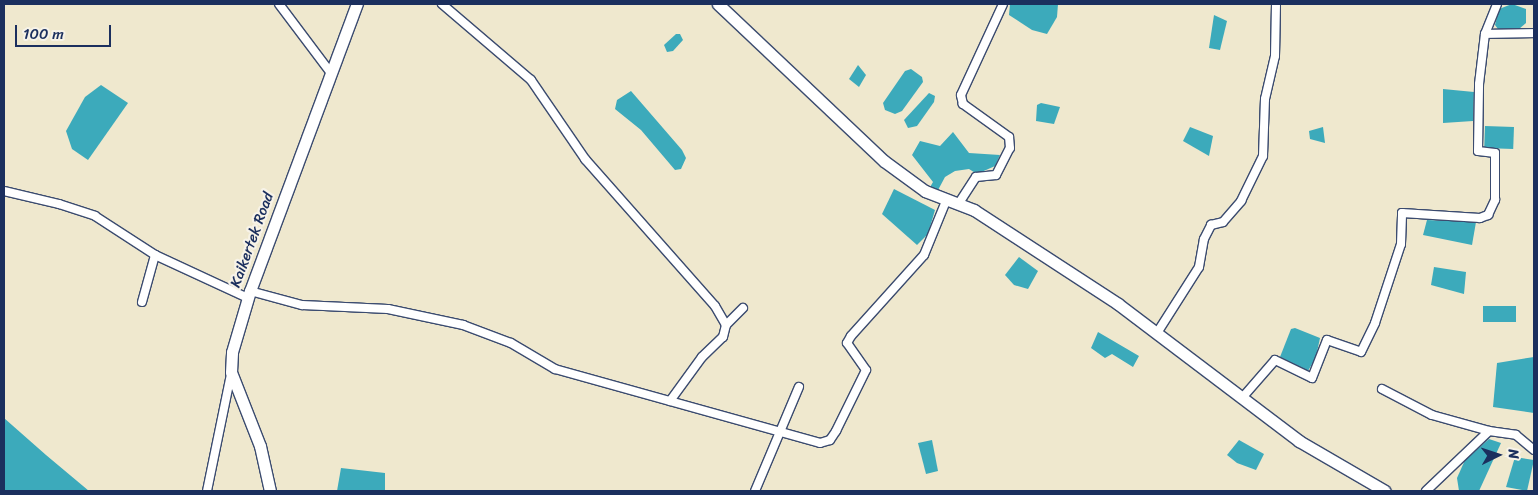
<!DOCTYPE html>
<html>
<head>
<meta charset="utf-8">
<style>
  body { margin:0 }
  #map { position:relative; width:1538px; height:495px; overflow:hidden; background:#efe8ce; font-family:Sriracha,sans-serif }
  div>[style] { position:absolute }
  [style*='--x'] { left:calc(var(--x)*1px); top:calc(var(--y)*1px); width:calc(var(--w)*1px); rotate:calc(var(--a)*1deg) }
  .water>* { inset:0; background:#3caabb; transform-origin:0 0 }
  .roads { filter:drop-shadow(1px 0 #3b4b6f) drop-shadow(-1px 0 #3b4b6f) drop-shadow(0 1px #3b4b6f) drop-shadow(0 -1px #3b4b6f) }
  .street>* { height:8px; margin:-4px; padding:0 4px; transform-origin:4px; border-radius:4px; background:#fff }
  .secondary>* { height:11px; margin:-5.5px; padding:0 5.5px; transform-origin:5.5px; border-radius:5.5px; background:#fff }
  span { translate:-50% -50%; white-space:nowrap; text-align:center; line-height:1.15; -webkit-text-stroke:4.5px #f7f3e8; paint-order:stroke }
  .street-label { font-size:15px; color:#1b2f5e }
  .frame { position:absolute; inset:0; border:5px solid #1b2f5e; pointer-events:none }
  .north { position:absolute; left:1473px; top:430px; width:50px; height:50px; -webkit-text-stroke:4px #f7f3e8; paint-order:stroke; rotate:86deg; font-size:14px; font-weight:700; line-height:20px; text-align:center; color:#1b2f5e }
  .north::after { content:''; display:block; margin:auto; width:18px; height:22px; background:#1b2f5e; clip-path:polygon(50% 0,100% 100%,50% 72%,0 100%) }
  .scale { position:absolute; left:15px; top:25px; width:96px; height:22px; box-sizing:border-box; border:2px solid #1b2f5e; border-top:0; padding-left:6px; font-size:15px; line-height:18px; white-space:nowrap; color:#1b2f5e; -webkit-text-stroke:4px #f7f3e8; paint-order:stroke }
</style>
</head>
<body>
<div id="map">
  <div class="water">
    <div style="clip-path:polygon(1010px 4px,1058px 4px,1057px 17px,1047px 34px,1032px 30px,1009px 15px)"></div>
    <div style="clip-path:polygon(1512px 4px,1526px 9px,1526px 23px,1519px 29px,1498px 29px,1495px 25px,1499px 9px)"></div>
    <div style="clip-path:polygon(1214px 15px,1227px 21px,1220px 50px,1209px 48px)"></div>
    <div style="clip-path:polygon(676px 34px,680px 34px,683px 40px,673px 51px,667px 52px,664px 45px)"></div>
    <div style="clip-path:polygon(858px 65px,866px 75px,859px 87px,849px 79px)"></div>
    <div style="clip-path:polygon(911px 69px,922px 77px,923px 82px,902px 111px,895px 114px,885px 110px,883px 103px,905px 71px)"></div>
    <div style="clip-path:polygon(101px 85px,128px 103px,88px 160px,72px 149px,66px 131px,85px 97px)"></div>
    <div style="clip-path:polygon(1443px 89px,1474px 92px,1473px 121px,1443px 123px)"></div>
    <div style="clip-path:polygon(631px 91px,682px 150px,686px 158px,681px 169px,675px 170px,641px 130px,615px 109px,617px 100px)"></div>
    <div style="clip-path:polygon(929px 93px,935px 96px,934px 102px,917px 126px,908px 128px,904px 120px)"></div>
    <div style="clip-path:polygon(1041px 103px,1060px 107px,1054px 124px,1036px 121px,1037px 105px)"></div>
    <div style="left:1485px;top:126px;width:29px;height:22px;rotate:2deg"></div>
    <div style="clip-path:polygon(1190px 127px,1213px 136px,1209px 156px,1183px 141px)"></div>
    <div style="clip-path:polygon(1323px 127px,1325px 143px,1310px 139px,1309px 131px)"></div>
    <div style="clip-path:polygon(953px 132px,969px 153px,1000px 155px,995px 166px,977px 174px,969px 169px,955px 171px,945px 177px,937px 192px,929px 189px,933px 182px,912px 155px,920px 141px,940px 146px)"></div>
    <div style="clip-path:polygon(894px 189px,935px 210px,928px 234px,917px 245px,882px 214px)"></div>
    <div style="clip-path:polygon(1427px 220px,1476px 222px,1472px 245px,1423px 235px)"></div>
    <div style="clip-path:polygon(1019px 257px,1038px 271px,1028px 289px,1014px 285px,1005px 275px)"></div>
    <div style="clip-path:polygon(1434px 267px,1466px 272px,1464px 294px,1431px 285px)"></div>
    <div style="left:1483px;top:306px;width:33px;height:16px"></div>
    <div style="clip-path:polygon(1295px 328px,1320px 338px,1316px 357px,1308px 371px,1280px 357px,1291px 329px)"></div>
    <div style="clip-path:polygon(1098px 332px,1139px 356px,1133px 367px,1112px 354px,1105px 358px,1091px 348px)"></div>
    <div style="clip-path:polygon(1534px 357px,1534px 413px,1493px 407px,1497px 363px)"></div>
    <div style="clip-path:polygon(4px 418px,46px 455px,89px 491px,4px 491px)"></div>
    <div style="clip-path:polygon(1489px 439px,1501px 443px,1479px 491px,1459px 491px,1457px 478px,1465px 460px)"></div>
    <div style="clip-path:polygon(932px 440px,938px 471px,926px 474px,918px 443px)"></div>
    <div style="clip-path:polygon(1239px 440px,1264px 454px,1256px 470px,1237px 463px,1227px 455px)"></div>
    <div style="clip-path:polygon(1515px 457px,1534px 460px,1527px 491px,1506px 487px)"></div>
    <div style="clip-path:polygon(341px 468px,385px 473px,385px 491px,337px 491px)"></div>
  </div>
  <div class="roads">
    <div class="street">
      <div style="--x:279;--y:4;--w:85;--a:53.1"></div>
      <div style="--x:442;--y:4;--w:117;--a:40.5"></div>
      <div style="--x:531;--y:80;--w:96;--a:55.6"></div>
      <div style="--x:585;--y:159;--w:196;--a:48.5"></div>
      <div style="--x:715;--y:306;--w:22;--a:60"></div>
      <div style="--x:726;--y:325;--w:24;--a:-45"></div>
      <div style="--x:1485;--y:34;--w:49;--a:-1.2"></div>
      <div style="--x:4;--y:191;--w:57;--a:13.3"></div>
      <div style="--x:59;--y:204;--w:38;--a:18"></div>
      <div style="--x:95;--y:216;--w:72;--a:33"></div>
      <div style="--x:155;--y:255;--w:102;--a:24.8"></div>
      <div style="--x:959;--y:203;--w:31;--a:-57"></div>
      <div style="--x:976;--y:177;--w:20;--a:-6"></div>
      <div style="--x:996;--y:175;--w:30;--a:-63"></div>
      <div style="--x:1010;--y:148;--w:11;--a:-95"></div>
      <div style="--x:1009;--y:137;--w:57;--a:-144.3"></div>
      <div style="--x:963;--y:104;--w:9;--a:-103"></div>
      <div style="--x:961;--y:95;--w:100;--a:-65.2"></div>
      <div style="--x:250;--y:291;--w:54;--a:15.1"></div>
      <div style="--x:302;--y:305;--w:86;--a:2.7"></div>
      <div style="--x:388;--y:309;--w:77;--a:12"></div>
      <div style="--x:463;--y:325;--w:51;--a:20.6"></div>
      <div style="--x:511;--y:343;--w:51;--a:30.6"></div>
      <div style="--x:555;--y:369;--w:275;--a:15.6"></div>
      <div style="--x:820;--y:443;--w:10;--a:-17"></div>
      <div style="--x:830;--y:440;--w:11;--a:-56"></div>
      <div style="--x:836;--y:431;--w:68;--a:-63.8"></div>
      <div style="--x:866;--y:370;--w:33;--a:-125"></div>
      <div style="--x:847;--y:343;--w:8;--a:-60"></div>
      <div style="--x:851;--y:336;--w:109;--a:-48"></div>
      <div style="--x:924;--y:255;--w:58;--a:-67.8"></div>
      <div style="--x:142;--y:302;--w:49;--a:-74.5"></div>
      <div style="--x:1157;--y:333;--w:78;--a:-57.5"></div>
      <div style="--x:1199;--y:267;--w:28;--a:-80"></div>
      <div style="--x:1204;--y:239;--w:16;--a:-63"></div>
      <div style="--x:1211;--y:225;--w:12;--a:-14"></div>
      <div style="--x:1223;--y:222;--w:28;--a:-49"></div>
      <div style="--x:1241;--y:201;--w:50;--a:-63.9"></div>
      <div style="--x:1263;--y:156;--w:57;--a:-88"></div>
      <div style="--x:1265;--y:99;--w:44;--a:-76.9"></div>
      <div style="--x:1275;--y:56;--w:52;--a:-88.9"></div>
      <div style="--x:1382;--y:389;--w:56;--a:27.5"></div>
      <div style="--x:1432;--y:415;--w:59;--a:15.7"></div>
      <div style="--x:1242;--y:398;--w:50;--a:-49"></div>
      <div style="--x:1275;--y:360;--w:41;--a:25.9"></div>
      <div style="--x:1312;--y:378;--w:41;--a:-68.5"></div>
      <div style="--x:1327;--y:340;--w:36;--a:19"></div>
      <div style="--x:1361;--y:352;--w:32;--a:-64"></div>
      <div style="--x:1375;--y:323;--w:83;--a:-71.8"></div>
      <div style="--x:1401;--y:244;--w:31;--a:-88"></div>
      <div style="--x:1402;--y:213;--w:78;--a:3.7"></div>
      <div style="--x:1480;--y:218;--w:9;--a:-21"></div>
      <div style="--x:1488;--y:215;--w:17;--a:-65"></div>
      <div style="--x:1495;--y:200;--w:47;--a:-90"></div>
      <div style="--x:1495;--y:153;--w:17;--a:-173"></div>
      <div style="--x:1478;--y:151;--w:67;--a:-89.1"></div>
      <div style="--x:1479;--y:84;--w:50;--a:-83.2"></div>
      <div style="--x:1485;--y:34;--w:32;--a:-68"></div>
      <div style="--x:670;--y:401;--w:54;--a:-54"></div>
      <div style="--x:702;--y:357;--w:29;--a:-44"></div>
      <div style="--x:723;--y:337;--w:12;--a:-76"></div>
      <div style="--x:207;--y:491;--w:119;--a:-78.4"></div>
      <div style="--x:755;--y:491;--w:113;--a:-67.1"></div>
      <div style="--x:1426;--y:491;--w:87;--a:-43.6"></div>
      <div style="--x:1489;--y:431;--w:27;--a:8"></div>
      <div style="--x:1516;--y:435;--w:23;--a:40"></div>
    </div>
    <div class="secondary">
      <div style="--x:718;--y:4;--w:228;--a:43.4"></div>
      <div style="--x:884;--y:161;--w:51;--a:36.2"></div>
      <div style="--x:925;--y:191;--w:53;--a:21.2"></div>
      <div style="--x:974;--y:210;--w:172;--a:33.1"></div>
      <div style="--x:1118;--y:304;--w:227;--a:37.1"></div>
      <div style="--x:1299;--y:441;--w:99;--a:30.2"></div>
      <div style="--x:270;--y:491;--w:46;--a:-102.5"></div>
      <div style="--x:260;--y:446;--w:79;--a:-111.4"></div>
      <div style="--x:231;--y:372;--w:20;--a:-87"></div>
      <div style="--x:232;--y:352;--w:64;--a:-73.6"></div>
      <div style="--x:250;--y:291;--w:306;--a:-69.6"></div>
    </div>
  </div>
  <div class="street-label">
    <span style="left:252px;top:240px;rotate:-70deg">Kaikertek Road</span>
  </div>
  <div class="frame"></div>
  <div class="north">N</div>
  <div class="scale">100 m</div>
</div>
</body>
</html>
